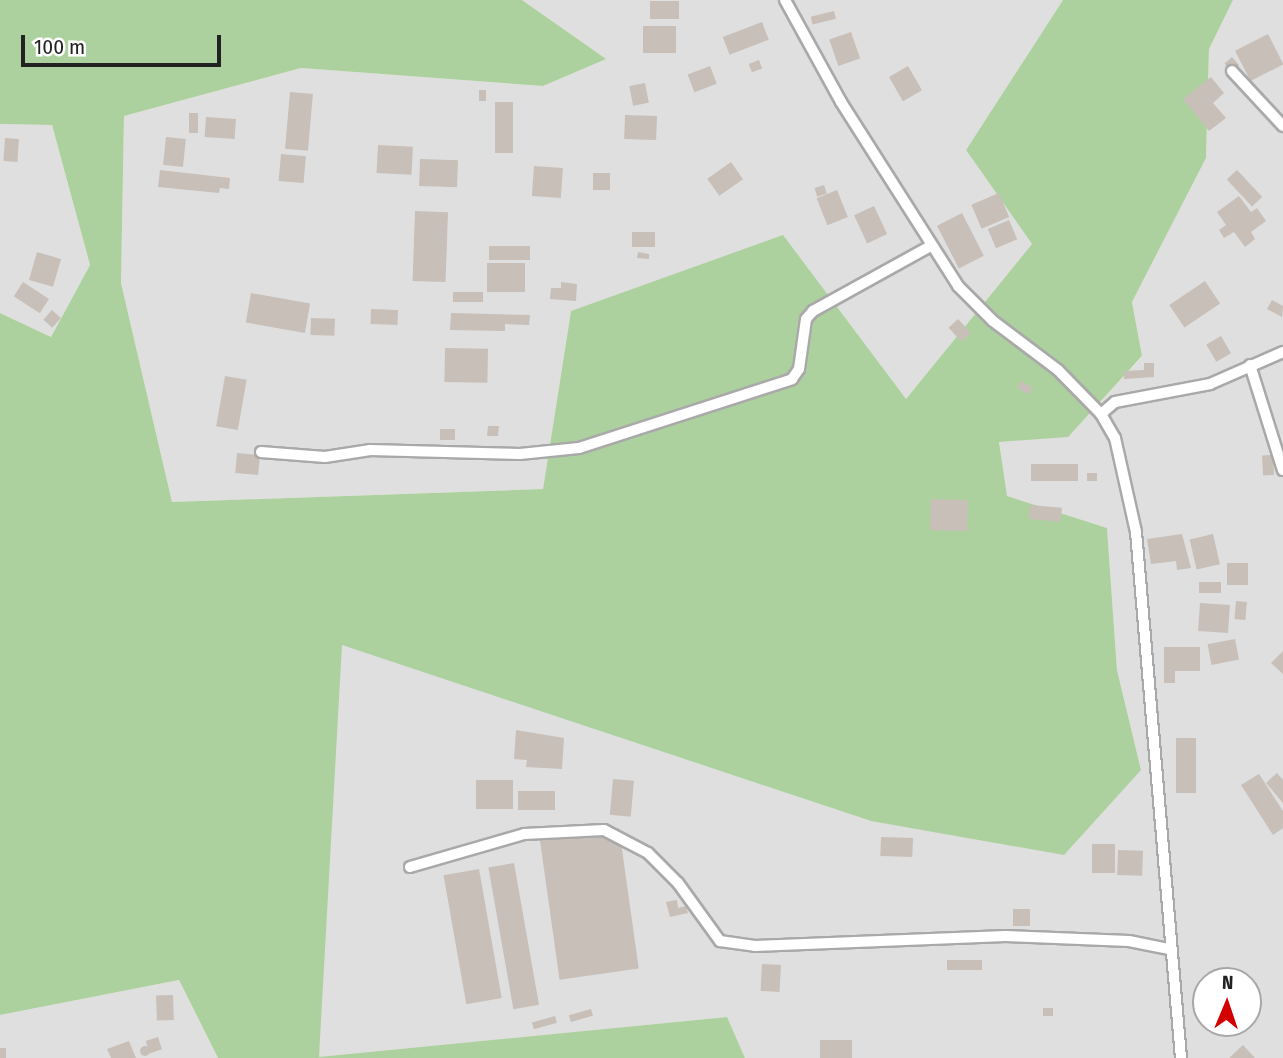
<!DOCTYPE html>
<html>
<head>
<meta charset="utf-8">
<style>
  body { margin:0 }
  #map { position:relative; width:1283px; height:1058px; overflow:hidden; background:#f2efe9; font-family:"Fira Sans Condensed",sans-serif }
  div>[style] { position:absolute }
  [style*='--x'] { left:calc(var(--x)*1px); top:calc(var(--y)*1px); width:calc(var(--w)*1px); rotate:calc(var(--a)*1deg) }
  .residential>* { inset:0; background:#e0dfdf }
  .forest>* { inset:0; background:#add19e }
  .building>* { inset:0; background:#c7bfb8; transform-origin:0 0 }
  .round { border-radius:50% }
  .roads { filter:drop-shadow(2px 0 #a9a9a9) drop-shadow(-2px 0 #a9a9a9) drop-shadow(0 2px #a9a9a9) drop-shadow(0 -2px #a9a9a9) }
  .street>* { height:10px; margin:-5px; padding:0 5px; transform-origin:5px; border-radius:5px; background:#fff }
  span { translate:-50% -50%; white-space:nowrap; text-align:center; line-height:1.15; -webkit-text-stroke:5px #fff; paint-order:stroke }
  .north { position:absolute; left:1192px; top:967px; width:70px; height:70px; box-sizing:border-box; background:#fff; border:2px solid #a7a7a7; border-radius:50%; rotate:2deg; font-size:19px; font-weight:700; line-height:28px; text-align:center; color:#222 }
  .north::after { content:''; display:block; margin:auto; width:24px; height:32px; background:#d40000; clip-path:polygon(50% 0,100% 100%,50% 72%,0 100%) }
  .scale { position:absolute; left:21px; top:35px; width:200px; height:32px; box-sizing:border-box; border:4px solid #222; border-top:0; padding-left:9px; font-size:21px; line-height:24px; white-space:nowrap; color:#222; -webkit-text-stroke:5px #fff; paint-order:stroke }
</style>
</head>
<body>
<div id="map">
  <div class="residential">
    <div style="clip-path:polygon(522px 0,1063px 0,966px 150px,1032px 244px,906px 399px,571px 311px,543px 489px,172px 502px,121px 283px,124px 116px,301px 68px,543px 86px,605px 59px)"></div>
    <div style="clip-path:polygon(evenodd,1233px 0,1283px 0,1283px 1058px,745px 1058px,726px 1017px,318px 1058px,341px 644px,871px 821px,1141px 770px,1117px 670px,1107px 528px,1006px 496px,999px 441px,1068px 436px,1142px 357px,1132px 302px,1206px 158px,1209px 49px,1233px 0,1206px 981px,1248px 981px,1248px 1023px,1206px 1023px,1206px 981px)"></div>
    <div style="clip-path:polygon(0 124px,52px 125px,90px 265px,51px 337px,0 313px)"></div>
    <div style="clip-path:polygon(179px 980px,218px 1058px,0 1058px,0 1015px)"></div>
  </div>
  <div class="forest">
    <div style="clip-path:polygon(0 0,522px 0,606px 59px,543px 86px,301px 68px,124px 116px,121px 283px,172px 502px,543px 489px,571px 311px,783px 235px,906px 399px,1032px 244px,966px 150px,1063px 0,1233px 0,1209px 49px,1206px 158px,1132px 302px,1142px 356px,1068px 437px,999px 442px,1007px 496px,1107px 528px,1117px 670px,1141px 770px,1064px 855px,871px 821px,342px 645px,319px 1057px,727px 1017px,745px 1058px,218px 1058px,179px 980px,0 1015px,0 313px,51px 337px,90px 265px,52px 125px,0 124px)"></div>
  </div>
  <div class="building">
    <div style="left:679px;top:1px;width:18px;height:29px;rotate:90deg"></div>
    <div style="left:834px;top:11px;width:8px;height:24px;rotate:76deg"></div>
    <div style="left:762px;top:22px;width:19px;height:42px;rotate:69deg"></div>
    <div style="left:643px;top:26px;width:33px;height:27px"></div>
    <div style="left:851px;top:32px;width:28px;height:23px;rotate:71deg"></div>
    <div style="left:1268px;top:34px;width:34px;height:37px;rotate:63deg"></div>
    <div style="left:1232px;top:57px;width:11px;height:10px;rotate:49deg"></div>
    <div style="left:759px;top:60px;width:9px;height:11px;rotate:69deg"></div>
    <div style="left:710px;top:66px;width:19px;height:24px;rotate:69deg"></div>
    <div style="left:908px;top:66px;width:28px;height:22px;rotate:60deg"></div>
    <div style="clip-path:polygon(1211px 77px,1224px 93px,1213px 103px,1226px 118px,1209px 131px,1183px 99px)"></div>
    <div style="left:645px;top:83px;width:20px;height:16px;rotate:79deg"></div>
    <div style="left:479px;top:90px;width:7px;height:11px"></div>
    <div style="left:290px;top:92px;width:23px;height:57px;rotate:5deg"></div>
    <div style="left:495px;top:102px;width:18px;height:51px"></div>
    <div style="left:189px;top:113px;width:9px;height:20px"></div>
    <div style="left:625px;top:115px;width:32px;height:24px;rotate:2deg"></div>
    <div style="left:206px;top:117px;width:30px;height:20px;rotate:4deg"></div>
    <div style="left:166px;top:137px;width:20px;height:28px;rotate:6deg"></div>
    <div style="left:5px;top:138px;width:14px;height:23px;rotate:4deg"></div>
    <div style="left:378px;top:145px;width:35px;height:28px;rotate:3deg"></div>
    <div style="left:281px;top:154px;width:25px;height:27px;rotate:5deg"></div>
    <div style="left:420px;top:159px;width:38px;height:27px;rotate:2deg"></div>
    <div style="left:731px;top:162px;width:21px;height:29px;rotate:55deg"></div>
    <div style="left:534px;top:166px;width:29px;height:30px;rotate:4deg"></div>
    <div style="clip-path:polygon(160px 170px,230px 178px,229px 189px,220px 188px,219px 193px,158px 187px)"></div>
    <div style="left:1237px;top:170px;width:37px;height:14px;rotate:47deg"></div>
    <div style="left:593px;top:173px;width:17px;height:17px"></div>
    <div style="left:824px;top:185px;width:9px;height:10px;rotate:72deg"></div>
    <div style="left:837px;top:190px;width:29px;height:22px;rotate:68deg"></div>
    <div style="left:999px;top:193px;width:26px;height:30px;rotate:67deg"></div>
    <div style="clip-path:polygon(1239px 196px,1251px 212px,1257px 208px,1266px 221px,1251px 232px,1255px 239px,1245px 247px,1234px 232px,1224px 238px,1219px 230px,1226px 225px,1217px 212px)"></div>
    <div style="left:874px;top:206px;width:31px;height:22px;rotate:65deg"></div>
    <div style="left:415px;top:211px;width:33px;height:70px;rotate:2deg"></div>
    <div style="left:962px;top:213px;width:48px;height:28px;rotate:63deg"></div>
    <div style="left:1009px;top:220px;width:21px;height:23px;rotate:67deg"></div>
    <div style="left:632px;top:232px;width:23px;height:15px"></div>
    <div style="left:489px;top:246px;width:41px;height:14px"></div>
    <div style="left:37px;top:252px;width:25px;height:29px;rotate:16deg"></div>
    <div style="clip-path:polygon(638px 252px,649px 254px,649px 259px,637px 258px)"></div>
    <div style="left:487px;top:263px;width:38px;height:29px"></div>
    <div style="left:1205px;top:281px;width:27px;height:43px;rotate:56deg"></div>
    <div style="left:23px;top:282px;width:31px;height:17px;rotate:33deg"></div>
    <div style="clip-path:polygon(561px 282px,577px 284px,576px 301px,550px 299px,551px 288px,561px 288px)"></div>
    <div style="left:453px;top:292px;width:30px;height:10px"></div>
    <div style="left:251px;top:293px;width:60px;height:30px;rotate:10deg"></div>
    <div style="clip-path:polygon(1272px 300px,1283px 306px,1282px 317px,1267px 309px)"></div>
    <div style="left:371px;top:309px;width:27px;height:15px;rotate:2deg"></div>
    <div style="left:52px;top:310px;width:12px;height:13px;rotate:42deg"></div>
    <div style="clip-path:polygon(451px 313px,530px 315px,529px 325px,505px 324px,505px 331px,450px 330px)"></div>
    <div style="left:311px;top:318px;width:24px;height:17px;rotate:2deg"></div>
    <div style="left:958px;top:319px;width:19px;height:13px;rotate:47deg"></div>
    <div style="left:1221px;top:336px;width:20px;height:17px;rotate:60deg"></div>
    <div style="left:445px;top:348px;width:43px;height:34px;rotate:1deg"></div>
    <div style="clip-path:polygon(1144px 363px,1154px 363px,1154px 377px,1124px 379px,1123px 371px,1144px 370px)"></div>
    <div style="left:225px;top:376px;width:22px;height:51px;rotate:10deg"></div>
    <div style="left:1021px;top:381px;width:13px;height:8px;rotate:29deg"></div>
    <div style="clip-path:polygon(488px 426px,499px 426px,498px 436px,487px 436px)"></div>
    <div style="left:440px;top:429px;width:15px;height:11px"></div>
    <div style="left:237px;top:453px;width:23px;height:20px;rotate:5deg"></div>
    <div style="left:1273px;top:455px;width:20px;height:11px;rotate:87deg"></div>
    <div style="left:1078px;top:464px;width:17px;height:47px;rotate:90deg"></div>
    <div style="left:1087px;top:473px;width:10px;height:8px"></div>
    <div style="left:931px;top:499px;width:37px;height:31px;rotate:2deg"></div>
    <div style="left:1030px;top:505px;width:32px;height:14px;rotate:5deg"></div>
    <div style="clip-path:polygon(1182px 534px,1191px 568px,1177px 570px,1176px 561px,1151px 564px,1147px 539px)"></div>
    <div style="left:1213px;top:534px;width:31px;height:24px;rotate:77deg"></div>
    <div style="left:1248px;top:563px;width:22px;height:21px;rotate:90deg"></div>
    <div style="left:1199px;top:582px;width:22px;height:11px"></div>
    <div style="left:1236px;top:601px;width:11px;height:18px;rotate:5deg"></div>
    <div style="left:1200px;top:603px;width:30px;height:28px;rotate:4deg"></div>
    <div style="left:1235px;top:639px;width:21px;height:28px;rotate:79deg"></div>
    <div style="clip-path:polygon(1164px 647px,1200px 647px,1200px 671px,1175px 671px,1175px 683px,1164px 683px)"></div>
    <div style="clip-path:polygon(1283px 651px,1283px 674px,1271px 663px)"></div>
    <div style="clip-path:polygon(516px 730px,564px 738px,562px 769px,526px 767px,527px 760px,514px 759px)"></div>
    <div style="left:1176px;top:738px;width:20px;height:55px"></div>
    <div style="clip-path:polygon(1277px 773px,1283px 780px,1283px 803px,1266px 783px)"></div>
    <div style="clip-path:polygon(1259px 774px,1283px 811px,1283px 828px,1273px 835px,1241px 785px)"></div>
    <div style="left:613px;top:779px;width:21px;height:36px;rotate:5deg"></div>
    <div style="left:476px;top:780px;width:37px;height:29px"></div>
    <div style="left:518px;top:791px;width:37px;height:19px"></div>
    <div style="left:619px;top:828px;width:142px;height:80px;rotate:82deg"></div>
    <div style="left:881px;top:837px;width:32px;height:19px;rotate:2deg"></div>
    <div style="left:1092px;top:844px;width:23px;height:29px"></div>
    <div style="left:1118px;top:850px;width:25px;height:25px;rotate:2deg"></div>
    <div style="left:514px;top:863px;width:144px;height:26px;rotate:80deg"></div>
    <div style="left:479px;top:869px;width:131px;height:36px;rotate:80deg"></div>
    <div style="clip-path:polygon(677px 900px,678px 908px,686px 906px,688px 913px,670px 917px,666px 902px)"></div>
    <div style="left:1013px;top:909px;width:17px;height:17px"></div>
    <div style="left:947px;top:960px;width:35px;height:10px"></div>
    <div style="left:762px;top:964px;width:19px;height:27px;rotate:3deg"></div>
    <div style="left:173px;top:995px;width:25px;height:17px;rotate:88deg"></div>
    <div style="left:1043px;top:1008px;width:10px;height:8px"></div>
    <div style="left:591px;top:1009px;width:7px;height:23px;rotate:74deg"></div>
    <div style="left:555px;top:1016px;width:7px;height:24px;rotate:74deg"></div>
    <div style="left:158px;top:1037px;width:13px;height:13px;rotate:72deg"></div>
    <div style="left:820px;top:1040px;width:32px;height:18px"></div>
    <div style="clip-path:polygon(129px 1041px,136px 1058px,111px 1058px,107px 1049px)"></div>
    <div style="clip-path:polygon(1243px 1045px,1255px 1058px,1229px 1058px)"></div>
    <div class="round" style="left:140px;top:1046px;width:10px;height:10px"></div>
    <div style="left:0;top:1048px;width:6px;height:10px"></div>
  </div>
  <div class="roads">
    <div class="street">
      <div style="--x:785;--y:0;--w:116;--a:61.2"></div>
      <div style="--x:841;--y:102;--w:218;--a:57.5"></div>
      <div style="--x:958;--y:286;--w:49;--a:45"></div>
      <div style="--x:993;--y:321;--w:81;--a:37"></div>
      <div style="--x:1058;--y:370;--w:62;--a:45.7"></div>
      <div style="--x:1101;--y:414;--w:28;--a:60"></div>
      <div style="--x:1115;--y:438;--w:96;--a:77.4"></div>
      <div style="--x:1136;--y:532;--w:528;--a:85.11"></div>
      <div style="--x:1232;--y:71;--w:75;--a:47.2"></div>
      <div style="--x:1250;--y:365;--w:110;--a:72.6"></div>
      <div style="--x:1101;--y:414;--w:18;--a:-41"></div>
      <div style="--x:1115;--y:402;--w:97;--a:-10.7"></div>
      <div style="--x:1210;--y:384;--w:80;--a:-23.7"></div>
      <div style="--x:261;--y:452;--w:64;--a:4.5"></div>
      <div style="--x:325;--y:457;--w:46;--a:-8.8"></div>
      <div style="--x:370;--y:450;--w:150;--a:1.5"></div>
      <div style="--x:520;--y:454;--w:59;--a:-5.8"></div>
      <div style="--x:579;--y:448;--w:224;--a:-17.9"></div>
      <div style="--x:792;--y:379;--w:12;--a:-55"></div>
      <div style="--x:799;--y:369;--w:50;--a:-82"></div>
      <div style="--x:806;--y:319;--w:11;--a:-49"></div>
      <div style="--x:813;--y:311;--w:132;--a:-28.9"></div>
      <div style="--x:410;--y:867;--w:119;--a:-16.1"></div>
      <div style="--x:524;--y:834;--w:80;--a:-2.9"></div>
      <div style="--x:604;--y:830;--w:50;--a:27.6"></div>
      <div style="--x:648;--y:853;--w:42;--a:45"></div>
      <div style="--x:678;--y:883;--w:72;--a:54.1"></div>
      <div style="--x:720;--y:941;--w:35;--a:8"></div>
      <div style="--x:755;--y:946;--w:251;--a:-2.3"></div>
      <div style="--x:1006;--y:936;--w:123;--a:2.3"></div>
      <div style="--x:1129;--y:941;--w:41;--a:11.3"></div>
    </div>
  </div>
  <div class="north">N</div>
  <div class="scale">100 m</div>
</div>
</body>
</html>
